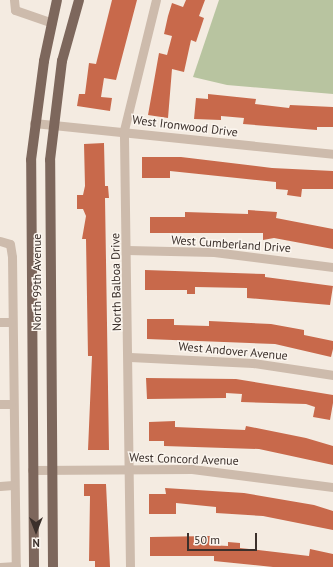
<!DOCTYPE html>
<html>
<head>
<meta charset="utf-8">
<style>
  body { margin:0 }
  #map { position:relative; width:333px; height:567px; overflow:hidden; background:#f4ebe1; font-family:"PT Sans",sans-serif }
  div>[style] { position:absolute }
  [style*='--x'] { left:calc(var(--x)*1px); top:calc(var(--y)*1px); width:calc(var(--w)*1px); rotate:calc(var(--a)*1deg) }
  .green>* { inset:0; background:#b8c4a0 }
  .building>* { inset:0; background:#c8694b }
  .minor>* { height:9px; margin:-4.5px; padding:0 4.5px; transform-origin:4.5px; border-radius:4.5px; background:#cdbbac }
  .major>* { height:10px; margin:-5px; padding:0 5px; transform-origin:5px; border-radius:5px; background:#7d675c }
  span { translate:-50% -50%; white-space:nowrap; text-align:center; line-height:1.15; -webkit-text-stroke:3px #fbf5ee; paint-order:stroke }
  .street-label { font-size:12px; color:#3b302b }
  .north { position:absolute; left:16px; top:511px; width:40px; height:40px; -webkit-text-stroke:3px #fbf5ee; paint-order:stroke; rotate:180deg; font-size:11px; font-weight:700; line-height:16px; text-align:center; color:#3b302b }
  .north::after { content:''; display:block; margin:auto; width:14px; height:18px; background:#3b302b; clip-path:polygon(50% 0,100% 100%,50% 72%,0 100%) }
  .scale { position:absolute; left:187px; top:533px; width:70px; height:18px; box-sizing:border-box; border:2px solid #3b302b; border-top:0; padding-left:5px; font-size:12px; line-height:14px; white-space:nowrap; color:#3b302b; -webkit-text-stroke:3px #fbf5ee; paint-order:stroke }
</style>
</head>
<body>
<div id="map">
  <div class="green">
    <div style="clip-path:polygon(219px 0,333px 0,333px 94px,227px 85px,193px 77px)"></div>
  </div>
  <div class="building">
    <div style="clip-path:polygon(112px 0,137px 0,116px 80px,104px 78px,101px 97px,112px 98px,110px 111px,77px 106px,79px 94px,85px 94px,89px 63px,96px 64px)"></div>
    <div style="clip-path:polygon(186px 0,205px 0,199px 16px,204px 18px,196px 42px,191px 40px,184px 72px,172px 69px,168px 118px,148px 115px,159px 53px,167px 55px,172px 36px,164px 34px,168px 16px,172px 3px,183px 7px)"></div>
    <div style="clip-path:polygon(208px 94px,256px 99px,255px 104px,289px 108px,290px 105px,333px 107px,333px 127px,317px 127px,317px 130px,243px 124px,244px 118px,221px 116px,221px 120px,194px 119px,196px 98px,208px 99px)"></div>
    <div style="clip-path:polygon(104px 143px,105px 186px,108px 186px,109px 198px,105px 198px,109px 450px,88px 450px,92px 356px,88px 356px,86px 239px,82px 239px,86px 216px,83px 209px,77px 209px,77px 195px,83px 195px,85px 186px,84px 144px)"></div>
    <div style="clip-path:polygon(142px 157px,181px 157px,272px 168px,333px 171px,333px 189px,302px 189px,301px 197px,287px 195px,288px 190px,276px 189px,276px 182px,170px 171px,170px 178px,142px 178px)"></div>
    <div style="clip-path:polygon(248px 210px,277px 212px,276px 218px,333px 229px,333px 249px,274px 238px,263px 240px,263px 233px,150px 233px,150px 217px,185px 217px,185px 212px,248px 214px)"></div>
    <div style="clip-path:polygon(145px 270px,265px 274px,265px 277px,333px 286px,330px 305px,247px 298px,247px 288px,195px 287px,195px 294px,187px 294px,187px 290px,145px 290px)"></div>
    <div style="clip-path:polygon(147px 319px,174px 319px,174px 325px,209px 326px,209px 321px,271px 324px,304px 330px,304px 335px,333px 341px,333px 349px,331px 357px,275px 344px,147px 339px)"></div>
    <div style="clip-path:polygon(146px 378px,236px 379px,333px 395px,333px 403px,330px 420px,313px 417px,315px 407px,306px 404px,241px 402px,242px 394px,226px 393px,226px 398px,147px 399px)"></div>
    <div style="clip-path:polygon(175px 421px,175px 427px,245px 430px,246px 426px,306px 438px,333px 446px,333px 465px,259px 449px,164px 446px,164px 441px,149px 441px,149px 422px)"></div>
    <div style="clip-path:polygon(84px 484px,106px 484px,110px 567px,95px 567px,95px 561px,89px 561px,90px 496px,84px 496px)"></div>
    <div style="clip-path:polygon(165px 488px,244px 493px,314px 505px,333px 511px,333px 530px,263px 516px,216px 513px,216px 507px,176px 503px,176px 514px,149px 514px,149px 494px,166px 494px)"></div>
    <div style="clip-path:polygon(210px 536px,209px 545px,228px 546px,228px 542px,240px 543px,240px 548px,309px 556px,310px 549px,333px 554px,333px 567px,273px 567px,214px 561px,214px 556px,150px 556px,150px 537px)"></div>
  </div>
  <div class="minor">
    <div style="--x:14;--y:0;--w:10;--a:84"></div>
    <div style="--x:15;--y:10;--w:39;--a:19"></div>
    <div style="--x:34;--y:123;--w:301;--a:5.9"></div>
    <div style="--x:0;--y:241;--w:10;--a:17"></div>
    <div style="--x:10;--y:244;--w:13;--a:81"></div>
    <div style="--x:12;--y:257;--w:310;--a:89.3"></div>
    <div style="--x:127;--y:250;--w:87;--a:1.3"></div>
    <div style="--x:214;--y:252;--w:120;--a:7.2"></div>
    <div style="--x:0;--y:322;--w:11;--a:0"></div>
    <div style="--x:130;--y:357;--w:123;--a:2.8"></div>
    <div style="--x:253;--y:363;--w:81;--a:8.5"></div>
    <div style="--x:0;--y:404;--w:11;--a:0"></div>
    <div style="--x:32;--y:470;--w:160;--a:-0.4"></div>
    <div style="--x:192;--y:469;--w:142;--a:7.3"></div>
    <div style="--x:0;--y:486;--w:13;--a:-4"></div>
    <div style="--x:0;--y:567;--w:16;--a:-4"></div>
    <div style="--x:130;--y:567;--w:437;--a:-90.8"></div>
    <div style="--x:124;--y:130;--w:134;--a:-76.2"></div>
  </div>
  <div class="major">
    <div style="--x:34;--y:567;--w:407;--a:-90.4"></div>
    <div style="--x:31;--y:160;--w:100;--a:-82.5"></div>
    <div style="--x:44;--y:61;--w:62;--a:-78"></div>
    <div style="--x:53;--y:567;--w:407;--a:-90.4"></div>
    <div style="--x:50;--y:160;--w:100;--a:-83.1"></div>
    <div style="--x:62;--y:61;--w:63;--a:-74.4"></div>
  </div>
  <div class="street-label">
    <span style="left:185px;top:126px;rotate:7deg">West Ironwood Drive</span>
    <span style="left:231px;top:244px;rotate:4deg">West Cumberland Drive</span>
    <span style="left:37px;top:282px;rotate:-90deg">North 99th Avenue</span>
    <span style="left:116px;top:282px;rotate:-91deg">North Balboa Drive</span>
    <span style="left:233px;top:351px;rotate:5deg">West Andover Avenue</span>
    <span style="left:184px;top:459px;rotate:2deg">West Concord Avenue</span>
  </div>
  <div class="north">N</div>
  <div class="scale">50 m</div>
</div>
</body>
</html>
